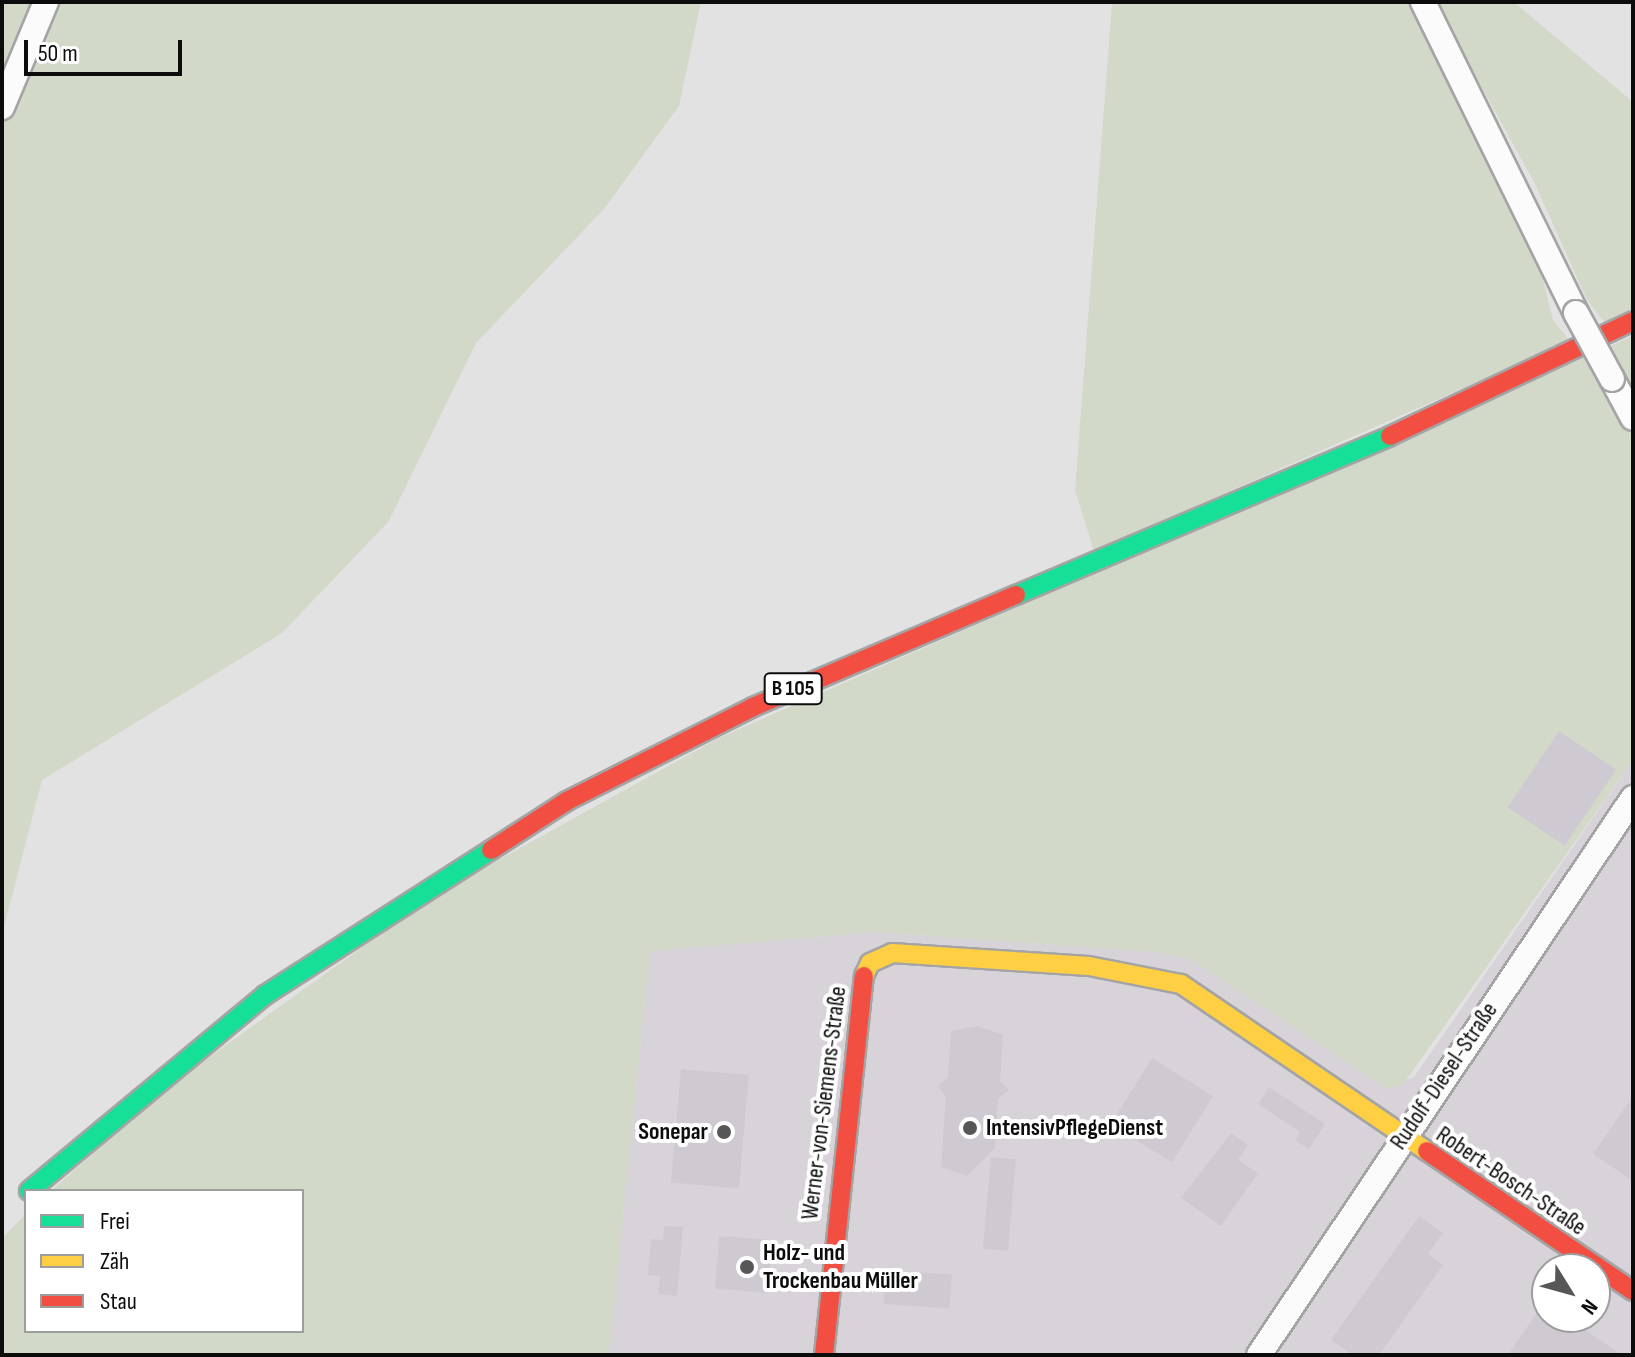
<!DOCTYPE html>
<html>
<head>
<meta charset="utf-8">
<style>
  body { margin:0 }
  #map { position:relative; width:1635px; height:1357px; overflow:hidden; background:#e3e2e3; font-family:"Sofia Sans Condensed",sans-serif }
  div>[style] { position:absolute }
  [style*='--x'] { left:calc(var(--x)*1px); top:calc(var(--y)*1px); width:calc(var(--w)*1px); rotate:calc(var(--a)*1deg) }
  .built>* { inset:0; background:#d7d3d9 }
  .green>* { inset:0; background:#d2d9c8 }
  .building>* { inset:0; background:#cfcad2; transform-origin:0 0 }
  .roads { filter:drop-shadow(2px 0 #a4a4a5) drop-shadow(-2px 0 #a4a4a5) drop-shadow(0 2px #a4a4a5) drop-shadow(0 -2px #a4a4a5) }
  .street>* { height:24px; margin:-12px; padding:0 12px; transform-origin:12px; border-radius:12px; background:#fbfbfb }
  .fast>* { height:18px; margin:-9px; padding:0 9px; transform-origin:9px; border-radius:9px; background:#16e098 }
  .slow>* { height:18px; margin:-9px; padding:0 9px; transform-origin:9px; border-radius:9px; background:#ffcf43 }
  .jam>* { height:18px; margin:-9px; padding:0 9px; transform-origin:9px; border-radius:9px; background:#f24e42 }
  .bridges { filter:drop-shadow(2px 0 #a4a4a5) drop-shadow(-2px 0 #a4a4a5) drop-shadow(0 2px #a4a4a5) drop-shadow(0 -2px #a4a4a5) }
  .street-bridge>* { height:24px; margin:-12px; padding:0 12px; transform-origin:12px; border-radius:12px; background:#fbfbfb }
  .dots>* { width:22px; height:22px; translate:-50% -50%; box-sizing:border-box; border:4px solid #fff; border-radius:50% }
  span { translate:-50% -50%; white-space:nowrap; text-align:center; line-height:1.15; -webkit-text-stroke:8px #fff; paint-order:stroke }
  .shield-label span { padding:2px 6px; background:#fff; border:2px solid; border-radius:6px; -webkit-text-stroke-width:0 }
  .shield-label { font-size:22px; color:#0c0c0d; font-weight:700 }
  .street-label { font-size:24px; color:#0c0c0d }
  .poi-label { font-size:24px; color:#0c0c0d; font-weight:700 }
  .left { translate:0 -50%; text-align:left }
  .right { translate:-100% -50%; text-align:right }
  .frame { position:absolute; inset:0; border:4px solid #0c0c0d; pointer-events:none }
  .legend { position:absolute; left:24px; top:1189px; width:280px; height:144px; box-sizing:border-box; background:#fff; border:2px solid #9e9e9e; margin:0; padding:10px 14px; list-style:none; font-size:24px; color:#0c0c0d }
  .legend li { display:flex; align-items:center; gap:16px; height:40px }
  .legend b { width:40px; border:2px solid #9e9e9e }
  .north { position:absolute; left:1531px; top:1253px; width:80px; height:80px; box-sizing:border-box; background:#fff; border:2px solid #9e9e9e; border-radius:50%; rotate:127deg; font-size:22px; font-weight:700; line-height:32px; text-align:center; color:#0c0c0d }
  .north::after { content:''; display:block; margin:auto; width:28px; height:36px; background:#575758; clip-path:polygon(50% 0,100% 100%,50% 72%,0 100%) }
  .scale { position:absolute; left:24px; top:40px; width:158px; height:36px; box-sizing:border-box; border:4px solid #0c0c0d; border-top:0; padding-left:10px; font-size:24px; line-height:28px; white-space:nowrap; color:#0c0c0d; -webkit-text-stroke:6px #fff; paint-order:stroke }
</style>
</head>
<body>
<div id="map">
  <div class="built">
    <div style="clip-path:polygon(evenodd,1633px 760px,1633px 1355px,609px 1355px,650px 951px,873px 932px,1158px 952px,1190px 959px,1386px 1088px,1414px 1077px,1633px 760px,1547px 1269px,1595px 1269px,1595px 1317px,1547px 1317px,1547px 1269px)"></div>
  </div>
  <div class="green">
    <div style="clip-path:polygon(2px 2px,701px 2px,679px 106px,604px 209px,476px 343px,389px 521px,282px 633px,42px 780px,2px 935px)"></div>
    <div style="clip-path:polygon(1112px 2px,1410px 2px,1538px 260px,1553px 320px,1570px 341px,1094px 551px,1075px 490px)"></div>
    <div style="clip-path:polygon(1435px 2px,1514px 2px,1633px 102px,1633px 308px,1605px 323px,1587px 300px,1535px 184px)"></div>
    <div style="clip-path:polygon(1633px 336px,1633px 760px,1402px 1086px,1386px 1088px,1190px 959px,1158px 952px,873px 932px,650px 951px,609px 1355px,2px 1355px,2px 1238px,26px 1214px,26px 1331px,302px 1331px,302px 1191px,51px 1191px,169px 1086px,435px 895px,719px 738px)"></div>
  </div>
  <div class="building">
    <div style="left:1559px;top:731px;width:69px;height:92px;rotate:34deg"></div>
    <div style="clip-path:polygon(978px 1026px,1003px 1035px,1000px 1081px,1009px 1090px,998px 1099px,995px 1148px,967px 1176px,941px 1167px,946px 1097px,938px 1086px,948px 1077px,951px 1031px)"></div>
    <div style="left:1152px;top:1058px;width:72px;height:78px;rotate:32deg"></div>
    <div style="left:681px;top:1069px;width:68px;height:114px;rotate:5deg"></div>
    <div style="clip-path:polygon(1269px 1087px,1325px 1124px,1309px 1149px,1295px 1140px,1300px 1132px,1258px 1104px)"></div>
    <div style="clip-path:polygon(1633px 1096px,1633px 1181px,1593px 1154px)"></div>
    <div style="clip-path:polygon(1231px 1133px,1248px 1145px,1238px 1160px,1258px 1173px,1221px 1226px,1181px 1198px)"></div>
    <div style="left:991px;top:1157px;width:25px;height:92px;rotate:5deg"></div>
    <div style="clip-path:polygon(1419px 1216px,1443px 1233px,1428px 1254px,1443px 1265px,1379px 1355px,1353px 1355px,1331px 1340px)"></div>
    <div style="clip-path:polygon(664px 1226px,683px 1227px,677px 1296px,658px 1294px,660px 1276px,648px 1275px,651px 1239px,663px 1240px)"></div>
    <div style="left:719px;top:1236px;width:53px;height:53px;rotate:4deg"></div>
    <div style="left:886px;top:1270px;width:66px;height:34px;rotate:4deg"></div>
    <div style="clip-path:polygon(1547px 1298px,1547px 1317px,1566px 1317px,1622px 1355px,1508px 1355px)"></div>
  </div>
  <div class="roads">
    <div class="street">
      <div style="--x:1423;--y:2;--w:347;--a:63.8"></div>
      <div style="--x:2;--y:107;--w:114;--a:-67.3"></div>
      <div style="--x:1612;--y:379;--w:44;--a:61.7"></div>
      <div style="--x:1259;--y:1355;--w:671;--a:-56.12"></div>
    </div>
    <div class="fast">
      <div style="--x:1016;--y:595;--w:406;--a:-23"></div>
      <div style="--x:29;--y:1191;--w:307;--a:-39.7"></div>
      <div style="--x:265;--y:995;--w:269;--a:-32.7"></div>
    </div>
    <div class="slow">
      <div style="--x:864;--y:976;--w:14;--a:-65"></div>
      <div style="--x:870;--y:963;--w:24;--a:-24"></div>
      <div style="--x:892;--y:953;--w:197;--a:3.8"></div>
      <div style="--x:1089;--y:966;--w:94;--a:11.1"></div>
      <div style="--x:1181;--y:984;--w:297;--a:34.2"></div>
    </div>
    <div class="jam">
      <div style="--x:1390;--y:436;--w:269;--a:-25.3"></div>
      <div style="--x:491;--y:850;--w:90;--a:-32.8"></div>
      <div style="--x:567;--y:801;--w:208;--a:-26.8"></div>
      <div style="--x:753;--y:707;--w:286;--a:-23.1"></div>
      <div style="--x:1427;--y:1151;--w:249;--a:34.2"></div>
      <div style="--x:824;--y:1355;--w:381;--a:-84"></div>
    </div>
  </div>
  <div class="bridges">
    <div class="street-bridge">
      <div style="--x:1576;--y:313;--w:75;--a:61.4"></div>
    </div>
  </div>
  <div class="dots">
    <div style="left:970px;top:1128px;background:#575758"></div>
    <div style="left:724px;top:1132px;background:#575758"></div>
    <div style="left:747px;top:1267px;background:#575758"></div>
  </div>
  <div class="shield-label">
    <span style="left:793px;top:689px">B 105</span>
  </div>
  <div class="street-label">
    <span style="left:1444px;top:1076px;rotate:-56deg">Rudolf-Diesel-Straße</span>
    <span style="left:824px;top:1103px;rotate:-83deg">Werner-von-Siemens-Straße</span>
    <span style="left:1511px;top:1181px;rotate:34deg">Robert-Bosch-Straße</span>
  </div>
  <div class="poi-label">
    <span class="left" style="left:986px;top:1128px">IntensivPflegeDienst</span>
    <span class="right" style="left:708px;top:1132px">Sonepar</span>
    <span class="left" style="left:763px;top:1267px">Holz- und<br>Trockenbau Müller</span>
  </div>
  <div class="frame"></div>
  <ul class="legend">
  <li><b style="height:10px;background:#16e098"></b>Frei</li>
  <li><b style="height:10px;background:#ffcf43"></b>Zäh</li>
  <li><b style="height:10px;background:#f24e42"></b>Stau</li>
  </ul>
  <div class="north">N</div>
  <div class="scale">50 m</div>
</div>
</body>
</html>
